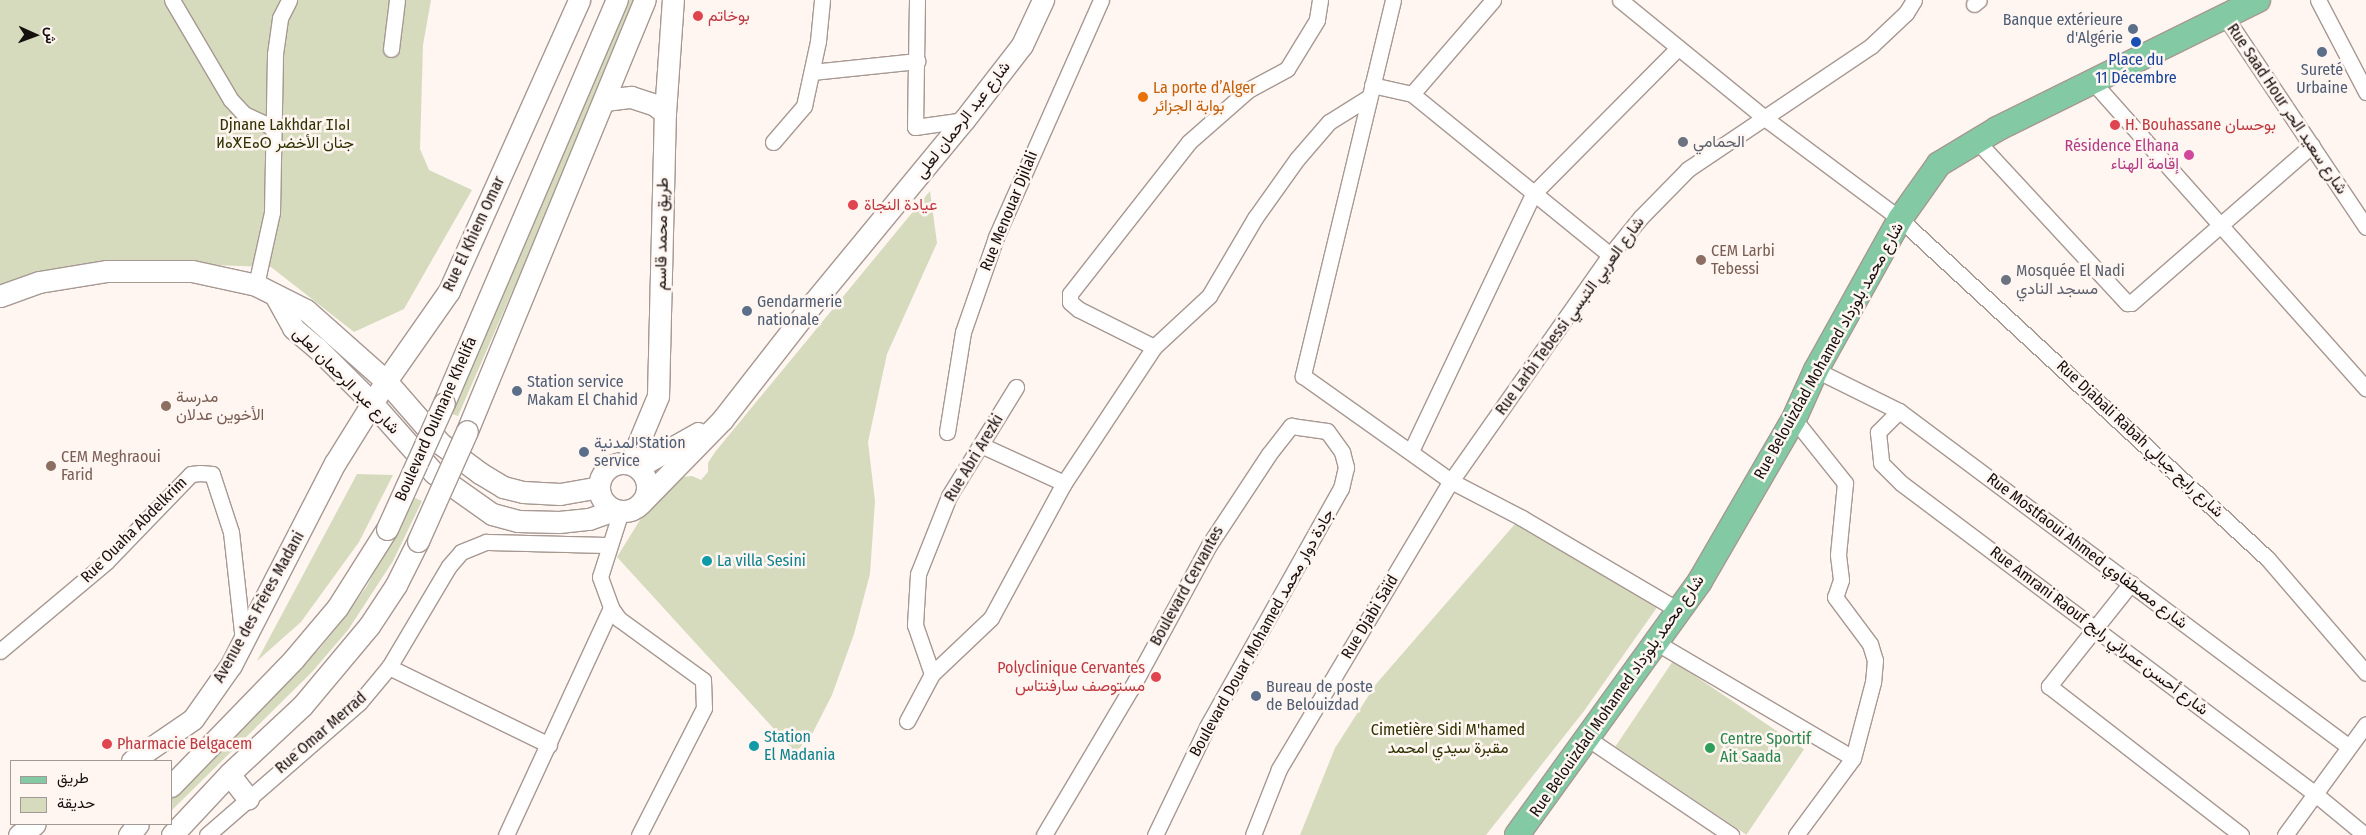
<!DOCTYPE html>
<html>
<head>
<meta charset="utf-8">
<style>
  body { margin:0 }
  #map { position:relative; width:2366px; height:835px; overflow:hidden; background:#fff5f1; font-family:"Fira Sans Condensed",Vazirmatn,"Noto Sans Tifinagh",sans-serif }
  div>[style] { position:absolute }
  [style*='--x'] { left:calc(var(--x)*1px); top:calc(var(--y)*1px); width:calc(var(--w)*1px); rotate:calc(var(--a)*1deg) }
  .green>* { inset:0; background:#d6dbbd; transform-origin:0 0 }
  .roads { filter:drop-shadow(1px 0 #a79892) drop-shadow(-1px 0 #a79892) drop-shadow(0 1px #a79892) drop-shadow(0 -1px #a79892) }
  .street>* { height:15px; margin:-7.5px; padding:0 7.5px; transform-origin:7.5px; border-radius:7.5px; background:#fff }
  .secondary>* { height:21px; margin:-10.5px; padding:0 10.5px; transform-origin:10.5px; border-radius:10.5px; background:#fff }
  .secondary>.ring { margin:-10.5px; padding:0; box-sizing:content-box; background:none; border:21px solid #fff; border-radius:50% }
  .primary>* { height:24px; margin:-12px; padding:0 12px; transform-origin:12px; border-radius:12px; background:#83caa4 }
  .bridges { filter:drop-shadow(1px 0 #a79892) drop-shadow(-1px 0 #a79892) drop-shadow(0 1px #a79892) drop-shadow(0 -1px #a79892) }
  .secondary-bridge>* { height:21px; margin:-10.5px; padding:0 10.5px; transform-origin:10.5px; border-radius:10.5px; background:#fff }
  .dots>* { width:14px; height:14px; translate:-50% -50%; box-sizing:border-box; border:2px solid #fff5f1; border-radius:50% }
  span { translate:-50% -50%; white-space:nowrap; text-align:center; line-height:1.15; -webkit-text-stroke:5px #fff5f1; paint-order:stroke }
  .health-label { font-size:16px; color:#be3a42 }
  .left { translate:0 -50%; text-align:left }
  .right { translate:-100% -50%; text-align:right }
  .service-label { font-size:16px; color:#4e5e75 }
  .transit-label { font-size:16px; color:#164399 }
  .food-label { font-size:16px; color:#c56008 }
  .street-label { font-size:16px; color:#15100e }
  .park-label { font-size:16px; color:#2d3200 }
  .worship-label { font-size:16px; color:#5b616d }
  .hotel-label { font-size:16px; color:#b23c85 }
  .education-label { font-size:16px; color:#785e54 }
  .culture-label { font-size:16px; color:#0d838f }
  .leisure-label { font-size:16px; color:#27864d }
  .legend { position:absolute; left:10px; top:760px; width:162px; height:65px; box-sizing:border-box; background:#fff5f1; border:1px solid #a19996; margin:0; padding:6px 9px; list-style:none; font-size:15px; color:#15100e }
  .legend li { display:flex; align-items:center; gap:10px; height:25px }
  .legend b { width:25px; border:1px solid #a19996 }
  .north { position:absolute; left:10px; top:10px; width:50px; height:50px; -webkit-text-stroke:4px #fff5f1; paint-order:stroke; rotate:92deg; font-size:14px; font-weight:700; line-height:20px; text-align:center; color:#15100e }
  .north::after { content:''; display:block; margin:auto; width:18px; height:22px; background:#15100e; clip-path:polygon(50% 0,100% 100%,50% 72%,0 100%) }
</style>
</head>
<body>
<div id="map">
  <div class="green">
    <div style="clip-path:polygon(0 0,431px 0,423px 45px,420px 149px,429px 170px,472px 190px,404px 309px,354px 332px,271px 267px,147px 263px,0 292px)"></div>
    <div style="clip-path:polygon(626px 0,634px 0,530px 251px,458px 416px,449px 413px)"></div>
    <div style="clip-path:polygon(930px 191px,937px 243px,887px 354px,868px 442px,875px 501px,870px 574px,854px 634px,832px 695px,810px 738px,795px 752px,617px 557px,648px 507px,681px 477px,692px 476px,701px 480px,708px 472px,708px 463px,715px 452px)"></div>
    <div style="clip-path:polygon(357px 474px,393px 475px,359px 542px,301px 622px,257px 661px)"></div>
    <div style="clip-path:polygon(413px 497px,422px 501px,393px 561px,348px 630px,312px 672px,171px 811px,171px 795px,320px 648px,338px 626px,367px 586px)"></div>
    <div style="clip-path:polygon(1515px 524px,1658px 606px,1584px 711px,1486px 835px,1300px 835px,1335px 748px,1376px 684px)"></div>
    <div style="left:1673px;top:661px;width:158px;height:103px;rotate:34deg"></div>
  </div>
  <div class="roads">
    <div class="street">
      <div style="--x:172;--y:0;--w:116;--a:59.5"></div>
      <div style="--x:231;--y:100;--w:19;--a:47"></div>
      <div style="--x:244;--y:114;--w:31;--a:25"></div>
      <div style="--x:917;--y:0;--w:127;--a:90.9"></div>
      <div style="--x:915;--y:127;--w:49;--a:-8.1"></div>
      <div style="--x:1320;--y:0;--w:20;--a:99"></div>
      <div style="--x:1317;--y:20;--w:57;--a:121.5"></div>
      <div style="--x:1287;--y:69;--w:44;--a:151.7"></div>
      <div style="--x:1248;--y:90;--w:79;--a:138.6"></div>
      <div style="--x:1189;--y:142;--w:193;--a:128.1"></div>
      <div style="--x:1070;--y:294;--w:8;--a:90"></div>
      <div style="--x:1070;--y:302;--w:11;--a:41"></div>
      <div style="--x:1078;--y:309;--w:85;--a:26.6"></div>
      <div style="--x:1154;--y:347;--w:75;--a:-42.8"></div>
      <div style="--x:1209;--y:296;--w:91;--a:-59.5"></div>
      <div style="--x:1255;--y:218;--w:72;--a:-54.6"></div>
      <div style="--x:1297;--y:159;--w:49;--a:-49.1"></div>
      <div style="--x:1329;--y:122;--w:47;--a:-32"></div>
      <div style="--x:1393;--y:0;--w:387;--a:103.5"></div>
      <div style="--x:1303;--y:376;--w:181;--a:35.4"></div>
      <div style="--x:1451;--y:481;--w:80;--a:27.5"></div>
      <div style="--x:1522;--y:518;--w:181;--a:30.5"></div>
      <div style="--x:1620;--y:0;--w:188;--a:39.2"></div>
      <div style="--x:1766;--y:119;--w:167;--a:36.7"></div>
      <div style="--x:1900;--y:219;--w:501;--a:42.74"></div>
      <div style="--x:2268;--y:559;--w:150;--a:49.3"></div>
      <div style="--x:2318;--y:0;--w:104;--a:62.4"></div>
      <div style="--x:1974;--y:4;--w:6;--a:-39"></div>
      <div style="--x:2224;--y:15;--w:255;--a:56.2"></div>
      <div style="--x:391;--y:49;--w:49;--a:-83"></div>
      <div style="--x:812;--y:72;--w:106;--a:-6"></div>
      <div style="--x:2092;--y:81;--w:412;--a:48.3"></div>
      <div style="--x:1372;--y:85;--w:41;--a:12.7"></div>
      <div style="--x:1412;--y:94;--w:255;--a:39.1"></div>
      <div style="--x:1412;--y:94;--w:124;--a:-49.2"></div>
      <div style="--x:1977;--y:141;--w:221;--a:47.2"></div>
      <div style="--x:2127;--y:303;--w:4;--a:0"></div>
      <div style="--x:2131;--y:303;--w:240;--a:-41.1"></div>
      <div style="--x:773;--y:142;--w:48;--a:-49.3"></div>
      <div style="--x:804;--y:106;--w:66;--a:-77.8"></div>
      <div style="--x:818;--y:41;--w:41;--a:-84.4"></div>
      <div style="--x:256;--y:285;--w:75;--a:-77.6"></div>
      <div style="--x:272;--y:212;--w:158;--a:-88.9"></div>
      <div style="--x:275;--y:54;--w:36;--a:-82"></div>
      <div style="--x:280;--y:18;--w:20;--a:-63"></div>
      <div style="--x:1816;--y:370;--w:93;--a:26.3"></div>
      <div style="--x:1899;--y:411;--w:560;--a:36.73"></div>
      <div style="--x:1899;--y:411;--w:30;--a:135"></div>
      <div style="--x:1878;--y:432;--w:31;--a:84"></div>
      <div style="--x:1881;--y:463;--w:28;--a:45"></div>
      <div style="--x:1901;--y:483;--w:516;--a:36.89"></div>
      <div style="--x:2314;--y:793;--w:66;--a:39.5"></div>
      <div style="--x:1794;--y:419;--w:82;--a:51.4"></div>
      <div style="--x:1845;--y:483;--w:72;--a:95.6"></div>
      <div style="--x:1838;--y:555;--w:25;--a:83"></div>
      <div style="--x:1841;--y:580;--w:18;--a:109"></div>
      <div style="--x:1835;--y:597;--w:59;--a:53.3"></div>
      <div style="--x:1870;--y:644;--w:17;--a:73"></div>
      <div style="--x:1875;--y:660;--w:22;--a:95"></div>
      <div style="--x:1873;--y:682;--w:79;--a:104.7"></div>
      <div style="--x:1853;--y:758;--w:96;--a:126.5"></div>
      <div style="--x:947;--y:432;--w:101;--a:-80.9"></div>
      <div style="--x:963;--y:332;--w:101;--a:-70.8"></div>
      <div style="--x:996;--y:237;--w:259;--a:-66.1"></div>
      <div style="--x:983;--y:446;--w:89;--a:24.6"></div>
      <div style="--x:1411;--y:451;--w:284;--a:-64.6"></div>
      <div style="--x:1533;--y:194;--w:206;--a:-45.2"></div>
      <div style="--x:621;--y:511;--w:69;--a:107.7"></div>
      <div style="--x:600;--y:577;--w:33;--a:70"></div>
      <div style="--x:611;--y:608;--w:14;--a:54"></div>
      <div style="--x:619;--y:619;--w:104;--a:36"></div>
      <div style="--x:703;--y:680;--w:28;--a:88"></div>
      <div style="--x:704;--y:708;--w:143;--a:117.1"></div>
      <div style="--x:2131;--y:583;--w:132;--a:128.5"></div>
      <div style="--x:2049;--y:686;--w:243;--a:37.8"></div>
      <div style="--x:1657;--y:643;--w:227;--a:30.4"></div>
      <div style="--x:0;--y:651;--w:138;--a:-40"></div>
      <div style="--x:106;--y:562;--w:122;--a:-46"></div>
      <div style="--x:191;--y:474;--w:9;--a:-6"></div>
      <div style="--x:200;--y:473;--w:12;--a:5"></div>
      <div style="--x:212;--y:474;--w:61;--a:71.9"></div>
      <div style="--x:231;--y:532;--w:109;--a:83.7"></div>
      <div style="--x:389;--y:667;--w:178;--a:26"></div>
      <div style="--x:932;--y:674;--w:52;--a:-109.1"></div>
      <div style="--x:915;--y:625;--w:51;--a:-86.6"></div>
      <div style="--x:918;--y:574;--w:84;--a:-68.3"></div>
      <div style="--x:949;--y:496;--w:128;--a:-58.4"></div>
      <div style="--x:907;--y:721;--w:53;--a:-62"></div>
      <div style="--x:932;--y:674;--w:81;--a:-43.5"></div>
      <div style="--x:991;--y:618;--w:153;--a:-61.6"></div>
      <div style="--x:1064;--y:483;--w:163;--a:-56.5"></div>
      <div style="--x:1587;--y:738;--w:174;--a:34"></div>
      <div style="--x:207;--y:835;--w:201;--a:-41"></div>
      <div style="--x:359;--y:703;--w:47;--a:-50.2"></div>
      <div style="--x:389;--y:667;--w:117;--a:-59.3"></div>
      <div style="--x:449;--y:566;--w:18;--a:-49"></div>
      <div style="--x:461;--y:552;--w:27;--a:-22"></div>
      <div style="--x:486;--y:542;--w:122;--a:1.4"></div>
      <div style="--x:506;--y:835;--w:250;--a:-65.2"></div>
      <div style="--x:1044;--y:835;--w:172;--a:-59.3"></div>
      <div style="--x:1132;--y:687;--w:162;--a:-61.5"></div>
      <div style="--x:1209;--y:545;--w:109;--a:-56.6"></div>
      <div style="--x:1269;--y:454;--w:36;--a:-52"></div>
      <div style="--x:1291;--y:426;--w:36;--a:8"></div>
      <div style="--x:1327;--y:431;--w:26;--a:54"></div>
      <div style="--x:1342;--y:452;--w:16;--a:75"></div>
      <div style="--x:1346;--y:467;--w:22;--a:103"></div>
      <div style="--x:1341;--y:488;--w:274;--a:119.3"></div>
      <div style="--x:1207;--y:727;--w:120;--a:115.7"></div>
      <div style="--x:1253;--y:835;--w:71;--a:-68.5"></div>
      <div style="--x:1279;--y:769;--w:335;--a:-59.2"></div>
      <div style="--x:1451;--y:481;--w:276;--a:-54.9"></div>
      <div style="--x:1610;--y:255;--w:49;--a:-50.8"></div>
      <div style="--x:1641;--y:217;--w:67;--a:-45.6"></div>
      <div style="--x:1688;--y:169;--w:220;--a:-33.9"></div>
      <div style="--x:1871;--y:46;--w:48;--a:-43.3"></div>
      <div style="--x:1906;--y:13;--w:15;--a:-58"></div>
      <div style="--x:2285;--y:835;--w:137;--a:-53.9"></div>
    </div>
    <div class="secondary">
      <div style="--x:605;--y:100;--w:26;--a:-7"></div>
      <div style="--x:631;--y:97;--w:25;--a:18"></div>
      <div style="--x:655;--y:105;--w:13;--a:39"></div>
      <div style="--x:275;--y:295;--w:38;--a:61"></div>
      <div style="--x:293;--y:328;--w:31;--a:40"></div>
      <div style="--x:317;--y:348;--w:78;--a:45"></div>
      <div style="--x:372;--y:403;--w:94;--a:48.5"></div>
      <div style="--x:434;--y:473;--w:71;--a:35.3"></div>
      <div style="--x:492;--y:514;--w:27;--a:15"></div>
      <div style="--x:518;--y:521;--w:41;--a:1.4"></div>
      <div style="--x:559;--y:522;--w:30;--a:-6"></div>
      <div style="--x:589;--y:519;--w:27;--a:-20"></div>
      <div style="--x:0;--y:296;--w:41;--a:-19.7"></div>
      <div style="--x:39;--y:282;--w:69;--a:-9.2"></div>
      <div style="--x:107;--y:271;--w:85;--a:0"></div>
      <div style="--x:192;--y:271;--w:66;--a:12.3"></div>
      <div style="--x:256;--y:285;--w:56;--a:26.6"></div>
      <div style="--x:306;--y:310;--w:107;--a:41.6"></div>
      <div style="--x:386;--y:381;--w:84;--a:48.9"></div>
      <div style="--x:441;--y:444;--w:49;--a:36.6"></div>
      <div style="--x:480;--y:473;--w:27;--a:31"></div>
      <div style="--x:503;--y:487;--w:21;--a:14"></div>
      <div style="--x:523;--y:492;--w:37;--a:3"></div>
      <div style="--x:560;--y:494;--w:39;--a:-10"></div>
      <div style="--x:444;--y:403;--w:439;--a:-66.8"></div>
      <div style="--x:467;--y:431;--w:466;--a:-67.6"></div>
      <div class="ring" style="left:599px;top:463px;width:27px;height:27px"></div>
      <div style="--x:630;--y:463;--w:73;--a:-67.3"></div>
      <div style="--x:658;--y:396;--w:283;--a:-88.6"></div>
      <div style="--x:665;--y:113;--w:113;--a:-86"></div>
      <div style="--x:638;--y:467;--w:69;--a:-29.5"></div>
      <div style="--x:642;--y:502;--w:115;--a:-45.7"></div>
      <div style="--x:722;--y:420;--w:148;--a:-52.1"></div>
      <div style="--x:813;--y:303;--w:237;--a:-50.5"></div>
      <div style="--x:964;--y:120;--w:95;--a:-52.3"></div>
      <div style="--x:1022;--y:45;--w:50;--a:-65"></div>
      <div style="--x:132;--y:761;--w:74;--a:-34.5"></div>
      <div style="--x:193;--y:719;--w:66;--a:-54.9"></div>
      <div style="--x:231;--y:665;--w:227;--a:-62.8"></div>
      <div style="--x:335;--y:463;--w:97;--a:-58.1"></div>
      <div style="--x:386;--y:381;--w:110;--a:-55"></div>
      <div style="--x:449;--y:291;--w:319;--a:-65.9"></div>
      <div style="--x:229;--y:774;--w:31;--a:52"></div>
      <div style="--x:171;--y:786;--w:175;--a:-45.9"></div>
      <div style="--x:293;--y:660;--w:68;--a:-49.8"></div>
      <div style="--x:337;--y:608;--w:93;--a:-57.7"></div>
      <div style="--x:19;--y:835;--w:19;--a:-35"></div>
      <div style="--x:129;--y:835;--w:14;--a:-51"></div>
      <div style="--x:172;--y:835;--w:83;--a:-46.9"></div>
      <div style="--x:229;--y:774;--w:100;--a:-43"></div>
      <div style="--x:302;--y:706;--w:104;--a:-50.1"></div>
      <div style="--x:369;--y:626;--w:49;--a:-56.6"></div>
      <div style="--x:396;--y:585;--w:49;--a:-63.4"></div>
    </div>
    <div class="primary">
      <div style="--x:1517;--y:835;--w:313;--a:-54.2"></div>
      <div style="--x:1700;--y:581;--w:187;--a:-59.9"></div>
      <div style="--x:1794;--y:419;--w:54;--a:-65.8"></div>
      <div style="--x:1816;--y:370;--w:173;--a:-60.9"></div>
      <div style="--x:1900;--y:219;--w:67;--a:-54.7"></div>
      <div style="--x:1939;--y:164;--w:68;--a:-31.1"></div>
      <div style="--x:1997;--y:129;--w:291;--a:-26.3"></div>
    </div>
  </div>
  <div class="bridges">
    <div class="secondary-bridge">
      <div style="--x:387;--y:529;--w:138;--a:-65.7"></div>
      <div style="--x:418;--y:541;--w:120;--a:-66"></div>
    </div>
  </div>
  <div class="dots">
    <div style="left:698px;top:16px;background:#e0444e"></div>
    <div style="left:2133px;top:29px;background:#5c6f8a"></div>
    <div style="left:2136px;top:42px;background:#1a4fb4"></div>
    <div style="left:2322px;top:52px;background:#5c6f8a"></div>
    <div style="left:1143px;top:97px;background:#e8710a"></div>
    <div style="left:2115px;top:125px;background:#e0444e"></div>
    <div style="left:1683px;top:142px;background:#6b7280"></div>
    <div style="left:2189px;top:155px;background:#d1479c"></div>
    <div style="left:853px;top:205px;background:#e0444e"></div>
    <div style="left:1701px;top:260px;background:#8d6e63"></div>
    <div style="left:2006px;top:280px;background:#6b7280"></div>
    <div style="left:747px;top:311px;background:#5c6f8a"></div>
    <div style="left:517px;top:391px;background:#5c6f8a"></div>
    <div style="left:166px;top:406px;background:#8d6e63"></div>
    <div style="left:584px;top:452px;background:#5c6f8a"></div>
    <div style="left:51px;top:466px;background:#8d6e63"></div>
    <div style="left:707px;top:561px;background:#0f9aa8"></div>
    <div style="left:1156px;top:677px;background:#e0444e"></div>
    <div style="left:1256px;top:696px;background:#5c6f8a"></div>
    <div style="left:107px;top:744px;background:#e0444e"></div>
    <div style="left:754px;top:746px;background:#0f9aa8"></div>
    <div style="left:1710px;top:748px;background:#2e9e5b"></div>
  </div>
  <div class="health-label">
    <span class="left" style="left:708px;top:16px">بوخاتم</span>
    <span class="left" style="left:2125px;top:125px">H. Bouhassane بوحسان</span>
    <span class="left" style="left:864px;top:205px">عيادة النجاة</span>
    <span class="right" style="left:1145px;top:677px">Polyclinique Cervantes<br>مستوصف سارفنتاس</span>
    <span class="left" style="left:117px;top:744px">Pharmacie Belgacem</span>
  </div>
  <div class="service-label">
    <span class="right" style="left:2123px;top:29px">Banque extérieure<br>d'Algérie</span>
    <span style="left:2322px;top:79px">Sureté<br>Urbaine</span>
    <span class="left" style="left:757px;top:311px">Gendarmerie<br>nationale</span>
    <span class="left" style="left:527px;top:391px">Station service<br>Makam El Chahid</span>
    <span class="left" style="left:594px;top:452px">المدنيةStation<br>service</span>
    <span class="left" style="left:1266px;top:696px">Bureau de poste<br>de Belouizdad</span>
  </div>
  <div class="transit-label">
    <span style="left:2136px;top:69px">Place du<br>11 Décembre</span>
  </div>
  <div class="food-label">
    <span class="left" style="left:1153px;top:97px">La porte d’Alger<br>بوابة الجزائر</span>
  </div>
  <div class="street-label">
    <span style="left:2287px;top:109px;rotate:56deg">Rue Saad Hour شارع سعيد الحر</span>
    <span style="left:963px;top:120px;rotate:-52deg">شارع عبد الرحمان لعلى</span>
    <span style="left:1009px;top:211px;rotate:-68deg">Rue Menouar Djilali</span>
    <span style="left:474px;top:234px;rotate:-65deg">Rue El Khiem Omar</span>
    <span style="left:662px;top:234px;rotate:-89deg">طريق محمد قاسم</span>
    <span style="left:1570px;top:316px;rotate:-54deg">Rue Larbi Tebessi شارع العربي التبسي</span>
    <span style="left:1829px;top:351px;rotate:-61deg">Rue Belouizdad Mohamed شارع محمد بلوزداد</span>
    <span style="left:346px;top:381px;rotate:45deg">شارع عبد الرحمان لعلى</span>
    <span style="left:436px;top:419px;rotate:-66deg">Boulevard Oulmane Khelifa</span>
    <span style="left:2140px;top:439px;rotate:43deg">Rue Djabali Rabah شارع رابح جبالي</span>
    <span style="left:974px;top:458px;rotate:-59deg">Rue Abri Arezki</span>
    <span style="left:134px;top:530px;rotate:-45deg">Rue Ouaha Abdelkrim</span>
    <span style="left:2087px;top:551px;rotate:37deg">Rue Mostfaoui Ahmed شارع مصطفاوي</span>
    <span style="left:1187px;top:586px;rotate:-61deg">Boulevard Cervantes</span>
    <span style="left:259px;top:607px;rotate:-61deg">Avenue des Frères Madani</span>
    <span style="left:1370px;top:617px;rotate:-59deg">Rue Djabi Saïd</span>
    <span style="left:2099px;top:631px;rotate:37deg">Rue Amrani Raouf شارع أحسن عمراني رابح</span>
    <span style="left:1262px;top:633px;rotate:-61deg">Boulevard Douar Mohamed جادة دوار محمد</span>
    <span style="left:1617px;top:696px;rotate:-55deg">Rue Belouizdad Mohamed شارع محمد بلوزداد</span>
    <span style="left:321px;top:733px;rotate:-41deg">Rue Omar Merrad</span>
  </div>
  <div class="park-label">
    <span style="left:285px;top:134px">Djnane Lakhdar ⵊⵏⴰⵏ<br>ⵍⴰⵅⴹⴰⵔ جنان الأخضر</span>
    <span style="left:1448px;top:739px">Cimetière Sidi M'hamed<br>مقبرة سيدي امحمد</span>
  </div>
  <div class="worship-label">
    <span class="left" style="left:1693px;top:142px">الحمامي</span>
    <span class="left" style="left:2016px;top:280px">Mosquée El Nadi<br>مسجد النادي</span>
  </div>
  <div class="hotel-label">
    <span class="right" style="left:2179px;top:155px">Résidence Elhana<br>إقامة الهناء</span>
  </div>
  <div class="education-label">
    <span class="left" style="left:1711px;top:260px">CEM Larbi<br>Tebessi</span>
    <span class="left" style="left:176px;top:406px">مدرسة<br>الأخوين عدلان</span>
    <span class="left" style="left:61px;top:466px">CEM Meghraoui<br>Farid</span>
  </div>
  <div class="culture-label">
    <span class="left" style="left:717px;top:561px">La villa Sesini</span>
    <span class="left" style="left:764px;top:746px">Station<br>El Madania</span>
  </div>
  <div class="leisure-label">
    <span class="left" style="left:1720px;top:748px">Centre Sportif<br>Ait Saada</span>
  </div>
  <ul class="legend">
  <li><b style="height:6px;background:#83caa4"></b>طريق</li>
  <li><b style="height:14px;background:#d6dbbd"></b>حديقة</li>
  </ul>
  <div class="north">ش</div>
</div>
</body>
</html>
